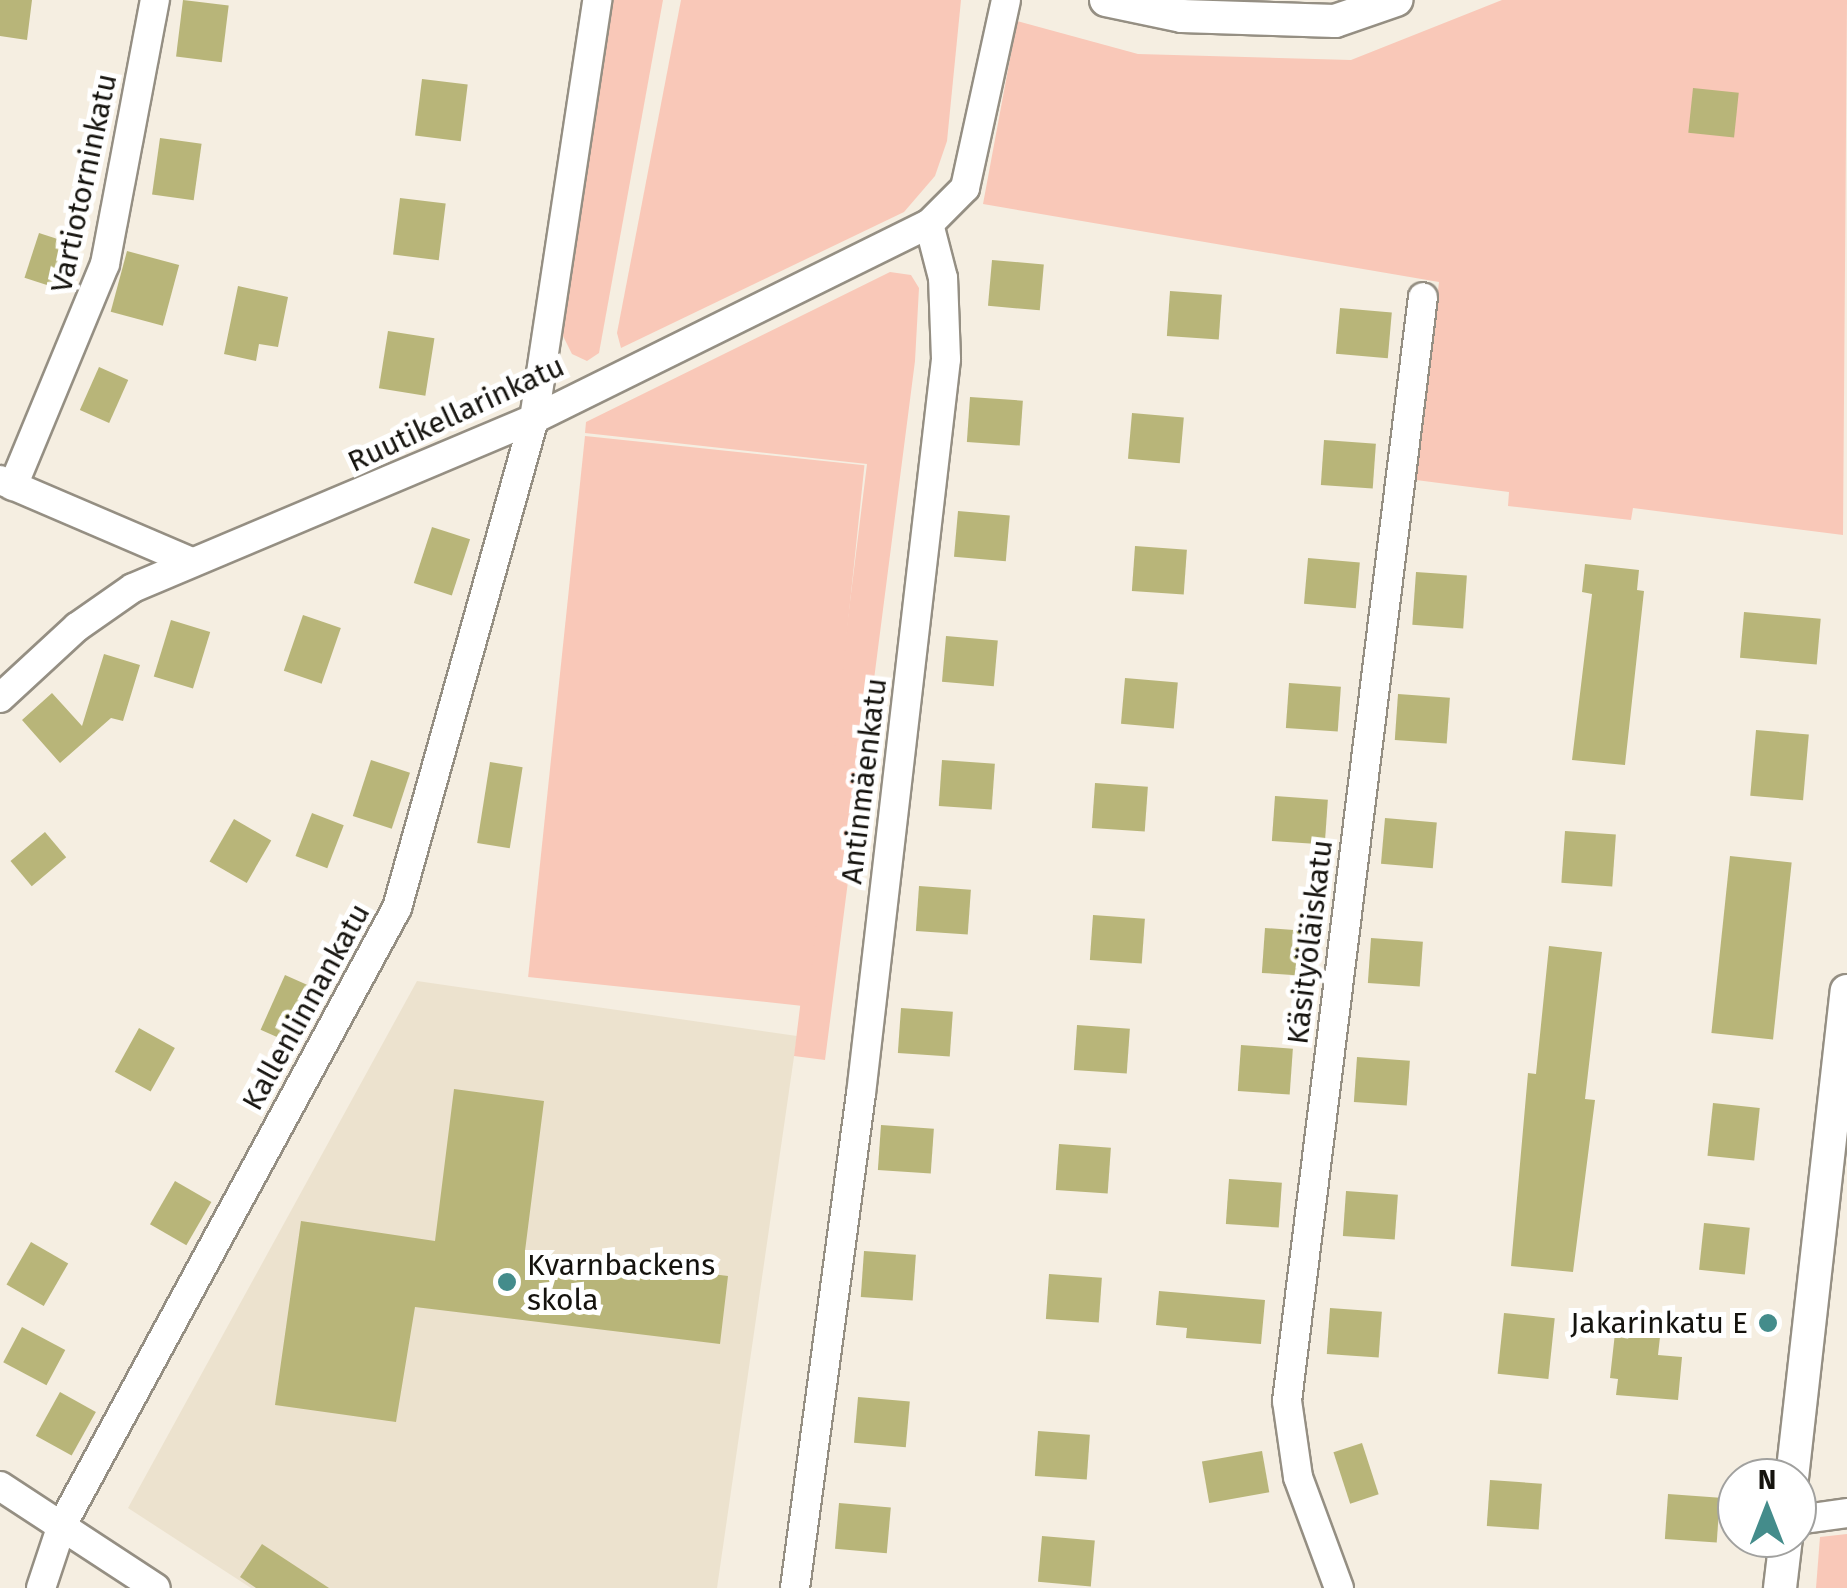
<!DOCTYPE html>
<html>
<head>
<meta charset="utf-8">
<style>
  body { margin:0 }
  #map { position:relative; width:1847px; height:1588px; overflow:hidden; background:#f5eee1; font-family:"Fira Sans",sans-serif }
  div>[style] { position:absolute }
  [style*='--x'] { left:calc(var(--x)*1px); top:calc(var(--y)*1px); width:calc(var(--w)*1px); rotate:calc(var(--a)*1deg) }
  .built>* { inset:0; background:#ece2ce }
  .green>* { inset:0; background:#f9c8b8; transform-origin:0 0 }
  .building>* { inset:0; background:#b8b579; transform-origin:0 0 }
  .roads { filter:drop-shadow(2px 0 #958f83) drop-shadow(-2px 0 #958f83) drop-shadow(0 2px #958f83) drop-shadow(0 -2px #958f83) }
  .minor>* { height:28px; margin:-14px; padding:0 14px; transform-origin:14px; border-radius:14px; background:#fff }
  .tertiary>* { height:32px; margin:-16px; padding:0 16px; transform-origin:16px; border-radius:16px; background:#fff }
  .dots>* { width:28px; height:28px; translate:-50% -50%; box-sizing:border-box; border:5px solid #fff; border-radius:50% }
  span { translate:-50% -50%; white-space:nowrap; text-align:center; line-height:1.15; -webkit-text-stroke:10px #fff; paint-order:stroke }
  .street-label { font-size:30px; color:#15130e }
  .poi-label { font-size:30px; color:#15130e }
  .left { translate:0 -50%; text-align:left }
  .right { translate:-100% -50%; text-align:right }
  .north { position:absolute; left:1717px; top:1458px; width:100px; height:100px; box-sizing:border-box; background:#fff; border:2px solid #a1a19f; border-radius:50%; rotate:0deg; font-size:28px; font-weight:700; line-height:40px; text-align:center; color:#15130e }
  .north::after { content:''; display:block; margin:auto; width:35px; height:45px; background:#448c8b; clip-path:polygon(50% 0,100% 100%,50% 72%,0 100%) }
</style>
</head>
<body>
<div id="map">
  <div class="built">
    <div style="clip-path:polygon(417px 981px,797px 1036px,717px 1588px,251px 1588px,128px 1508px)"></div>
  </div>
  <div class="green">
    <div style="clip-path:polygon(611px 0,663px 0,599px 353px,587px 361px,572px 354px,562px 334px)"></div>
    <div style="clip-path:polygon(681px 0,961px 0,947px 141px,935px 176px,904px 212px,621px 348px,617px 333px)"></div>
    <div style="clip-path:polygon(1502px 0,1847px 0,1843px 535px,1633px 508px,1631px 520px,1508px 506px,1509px 492px,1416px 480px,1439px 282px,983px 204px,1017px 21px,1138px 54px,1351px 60px)"></div>
    <div style="clip-path:polygon(890px 272px,911px 275px,919px 288px,915px 361px,825px 1060px,794px 1056px,867px 464px,585px 433px,586px 422px)"></div>
    <div style="left:585px;top:436px;width:281px;height:544px;rotate:6deg"></div>
    <div style="clip-path:polygon(1847px 1534px,1847px 1588px,1816px 1588px,1820px 1537px)"></div>
  </div>
  <div class="building">
    <div style="clip-path:polygon(0 0,32px 0,27px 40px,0 36px)"></div>
    <div style="left:183px;top:0;width:46px;height:57px;rotate:7deg"></div>
    <div style="left:422px;top:79px;width:46px;height:57px;rotate:7deg"></div>
    <div style="left:1693px;top:88px;width:46px;height:45px;rotate:6deg"></div>
    <div style="left:160px;top:138px;width:42px;height:57px;rotate:8deg"></div>
    <div style="left:400px;top:198px;width:46px;height:57px;rotate:7deg"></div>
    <div style="left:39px;top:233px;width:43px;height:47px;rotate:18deg"></div>
    <div style="left:127px;top:251px;width:54px;height:63px;rotate:15deg"></div>
    <div style="left:992px;top:260px;width:52px;height:46px;rotate:5deg"></div>
    <div style="clip-path:polygon(238px 286px,288px 297px,278px 347px,259px 344px,256px 361px,224px 354px)"></div>
    <div style="left:1170px;top:291px;width:52px;height:45px;rotate:4deg"></div>
    <div style="left:1340px;top:308px;width:52px;height:46px;rotate:5deg"></div>
    <div style="left:388px;top:331px;width:47px;height:58px;rotate:9deg"></div>
    <div style="left:99px;top:367px;width:32px;height:47px;rotate:24deg"></div>
    <div style="left:970px;top:397px;width:53px;height:45px;rotate:4deg"></div>
    <div style="left:1132px;top:413px;width:52px;height:46px;rotate:5deg"></div>
    <div style="left:1324px;top:440px;width:52px;height:45px;rotate:4deg"></div>
    <div style="left:958px;top:511px;width:52px;height:46px;rotate:5deg"></div>
    <div style="left:432px;top:527px;width:40px;height:59px;rotate:18deg"></div>
    <div style="left:1135px;top:546px;width:52px;height:45px;rotate:4deg"></div>
    <div style="left:1308px;top:558px;width:52px;height:46px;rotate:5deg"></div>
    <div style="clip-path:polygon(1585px 564px,1639px 570px,1637px 590px,1644px 591px,1625px 765px,1572px 760px,1592px 594px,1582px 592px)"></div>
    <div style="left:1416px;top:572px;width:51px;height:53px;rotate:4deg"></div>
    <div style="left:1744px;top:612px;width:77px;height:46px;rotate:5deg"></div>
    <div style="left:303px;top:615px;width:40px;height:59px;rotate:19deg"></div>
    <div style="left:171px;top:620px;width:41px;height:59px;rotate:17deg"></div>
    <div style="left:946px;top:636px;width:52px;height:46px;rotate:5deg"></div>
    <div style="clip-path:polygon(104px 654px,140px 665px,123px 721px,111px 718px,60px 763px,22px 720px,52px 693px,82px 726px)"></div>
    <div style="left:1125px;top:678px;width:53px;height:46px;rotate:5deg"></div>
    <div style="left:1289px;top:683px;width:52px;height:45px;rotate:4deg"></div>
    <div style="left:1398px;top:694px;width:52px;height:46px;rotate:4deg"></div>
    <div style="left:1756px;top:730px;width:53px;height:66px;rotate:5deg"></div>
    <div style="left:371px;top:760px;width:41px;height:59px;rotate:18deg"></div>
    <div style="left:942px;top:760px;width:53px;height:46px;rotate:4deg"></div>
    <div style="left:490px;top:762px;width:33px;height:82px;rotate:9deg"></div>
    <div style="left:1095px;top:783px;width:53px;height:45px;rotate:4deg"></div>
    <div style="left:1275px;top:796px;width:53px;height:45px;rotate:4deg"></div>
    <div style="left:312px;top:813px;width:34px;height:46px;rotate:21deg"></div>
    <div style="left:1385px;top:818px;width:52px;height:46px;rotate:5deg"></div>
    <div style="left:234px;top:819px;width:43px;height:49px;rotate:30deg"></div>
    <div style="left:1565px;top:831px;width:51px;height:52px;rotate:4deg"></div>
    <div style="left:45px;top:832px;width:33px;height:45px;rotate:50deg"></div>
    <div style="left:1730px;top:856px;width:62px;height:178px;rotate:6deg"></div>
    <div style="left:919px;top:886px;width:52px;height:45px;rotate:4deg"></div>
    <div style="left:1093px;top:915px;width:52px;height:45px;rotate:4deg"></div>
    <div style="left:1265px;top:928px;width:53px;height:45px;rotate:4deg"></div>
    <div style="left:1371px;top:938px;width:52px;height:45px;rotate:4deg"></div>
    <div style="clip-path:polygon(1549px 946px,1602px 952px,1585px 1099px,1595px 1100px,1573px 1272px,1511px 1266px,1528px 1073px,1536px 1074px)"></div>
    <div style="left:285px;top:975px;width:37px;height:60px;rotate:24deg"></div>
    <div style="left:901px;top:1008px;width:52px;height:45px;rotate:4deg"></div>
    <div style="left:1077px;top:1025px;width:53px;height:45px;rotate:4deg"></div>
    <div style="left:139px;top:1028px;width:41px;height:50px;rotate:29deg"></div>
    <div style="left:1241px;top:1045px;width:52px;height:46px;rotate:4deg"></div>
    <div style="left:1357px;top:1057px;width:53px;height:45px;rotate:4deg"></div>
    <div style="clip-path:polygon(454px 1089px,544px 1101px,525px 1251px,728px 1276px,720px 1344px,415px 1307px,396px 1422px,275px 1405px,301px 1221px,435px 1241px)"></div>
    <div style="left:1713px;top:1103px;width:47px;height:53px;rotate:6deg"></div>
    <div style="left:881px;top:1125px;width:53px;height:45px;rotate:4deg"></div>
    <div style="left:1059px;top:1144px;width:52px;height:46px;rotate:4deg"></div>
    <div style="left:1229px;top:1179px;width:53px;height:45px;rotate:4deg"></div>
    <div style="left:175px;top:1181px;width:42px;height:50px;rotate:30deg"></div>
    <div style="left:1346px;top:1191px;width:52px;height:45px;rotate:4deg"></div>
    <div style="left:1704px;top:1223px;width:46px;height:47px;rotate:6deg"></div>
    <div style="left:31px;top:1242px;width:43px;height:49px;rotate:30deg"></div>
    <div style="left:864px;top:1251px;width:52px;height:46px;rotate:4deg"></div>
    <div style="left:1049px;top:1274px;width:53px;height:45px;rotate:4deg"></div>
    <div style="clip-path:polygon(1159px 1291px,1265px 1300px,1261px 1344px,1186px 1338px,1187px 1328px,1156px 1325px)"></div>
    <div style="left:1330px;top:1308px;width:52px;height:46px;rotate:4deg"></div>
    <div style="left:1504px;top:1313px;width:51px;height:61px;rotate:6deg"></div>
    <div style="clip-path:polygon(1616px 1324px,1661px 1328px,1658px 1355px,1682px 1357px,1678px 1400px,1616px 1395px,1618px 1379px,1610px 1378px)"></div>
    <div style="left:22px;top:1327px;width:49px;height:40px;rotate:28deg"></div>
    <div style="left:60px;top:1392px;width:41px;height:50px;rotate:29deg"></div>
    <div style="left:858px;top:1397px;width:52px;height:46px;rotate:5deg"></div>
    <div style="left:1038px;top:1431px;width:52px;height:45px;rotate:4deg"></div>
    <div style="left:1362px;top:1443px;width:54px;height:30px;rotate:72deg"></div>
    <div style="left:1262px;top:1451px;width:42px;height:61px;rotate:80deg"></div>
    <div style="left:1490px;top:1480px;width:52px;height:46px;rotate:4deg"></div>
    <div style="left:1668px;top:1494px;width:52px;height:45px;rotate:4deg"></div>
    <div style="left:839px;top:1503px;width:52px;height:46px;rotate:5deg"></div>
    <div style="left:1042px;top:1536px;width:53px;height:46px;rotate:5deg"></div>
    <div style="clip-path:polygon(262px 1544px,329px 1588px,256px 1588px,240px 1577px)"></div>
  </div>
  <div class="roads">
    <div class="minor">
      <div style="--x:0;--y:480;--w:206;--a:23.2"></div>
      <div style="--x:13;--y:486;--w:240;--a:-67.5"></div>
      <div style="--x:105;--y:264;--w:269;--a:-79.3"></div>
      <div style="--x:0;--y:698;--w:105;--a:-42.7"></div>
      <div style="--x:77;--y:627;--w:68;--a:-34.9"></div>
      <div style="--x:133;--y:588;--w:435;--a:-22.9"></div>
      <div style="--x:534;--y:419;--w:441;--a:-26.3"></div>
      <div style="--x:0;--y:1486;--w:186;--a:33.2"></div>
      <div style="--x:1797;--y:1520;--w:50;--a:-8"></div>
      <div style="--x:41;--y:1588;--w:66;--a:-71.6"></div>
      <div style="--x:62;--y:1525;--w:702;--a:-61.5"></div>
      <div style="--x:397;--y:908;--w:508;--a:-74.35"></div>
      <div style="--x:534;--y:419;--w:424;--a:-81.4"></div>
      <div style="--x:795;--y:1588;--w:498;--a:-82.4"></div>
      <div style="--x:861;--y:1094;--w:740;--a:-83.4"></div>
      <div style="--x:946;--y:359;--w:81;--a:-92.1"></div>
      <div style="--x:943;--y:278;--w:56;--a:-104.5"></div>
      <div style="--x:929;--y:224;--w:51;--a:-45"></div>
      <div style="--x:965;--y:188;--w:192;--a:-77.7"></div>
      <div style="--x:1339;--y:1588;--w:118;--a:-110.3"></div>
      <div style="--x:1298;--y:1477;--w:77;--a:-98.2"></div>
      <div style="--x:1287;--y:1401;--w:1112;--a:-82.98"></div>
    </div>
    <div class="tertiary">
      <div style="--x:1106;--y:0;--w:78;--a:11.9"></div>
      <div style="--x:1182;--y:16;--w:153;--a:1.9"></div>
      <div style="--x:1335;--y:21;--w:65;--a:-19"></div>
      <div style="--x:1792;--y:1478;--w:490;--a:-83.6"></div>
      <div style="--x:1780;--y:1588;--w:50;--a:-83.2"></div>
    </div>
  </div>
  <div class="dots">
    <div style="left:507px;top:1282px;background:#448c8b"></div>
    <div style="left:1768px;top:1323px;background:#448c8b"></div>
  </div>
  <div class="street-label">
    <span style="left:84px;top:183px;rotate:-78deg">Vartiotorninkatu</span>
    <span style="left:456px;top:414px;rotate:-25deg">Ruutikellarinkatu</span>
    <span style="left:864px;top:781px;rotate:-83deg">Antinmäenkatu</span>
    <span style="left:1310px;top:942px;rotate:-83deg">Käsityöläiskatu</span>
    <span style="left:306px;top:1007px;rotate:-61deg">Kallenlinnankatu</span>
  </div>
  <div class="poi-label">
    <span class="left" style="left:527px;top:1282px">Kvarnbackens<br>skola</span>
    <span class="right" style="left:1748px;top:1323px">Jakarinkatu E</span>
  </div>
  <div class="north">N</div>
</div>
</body>
</html>
